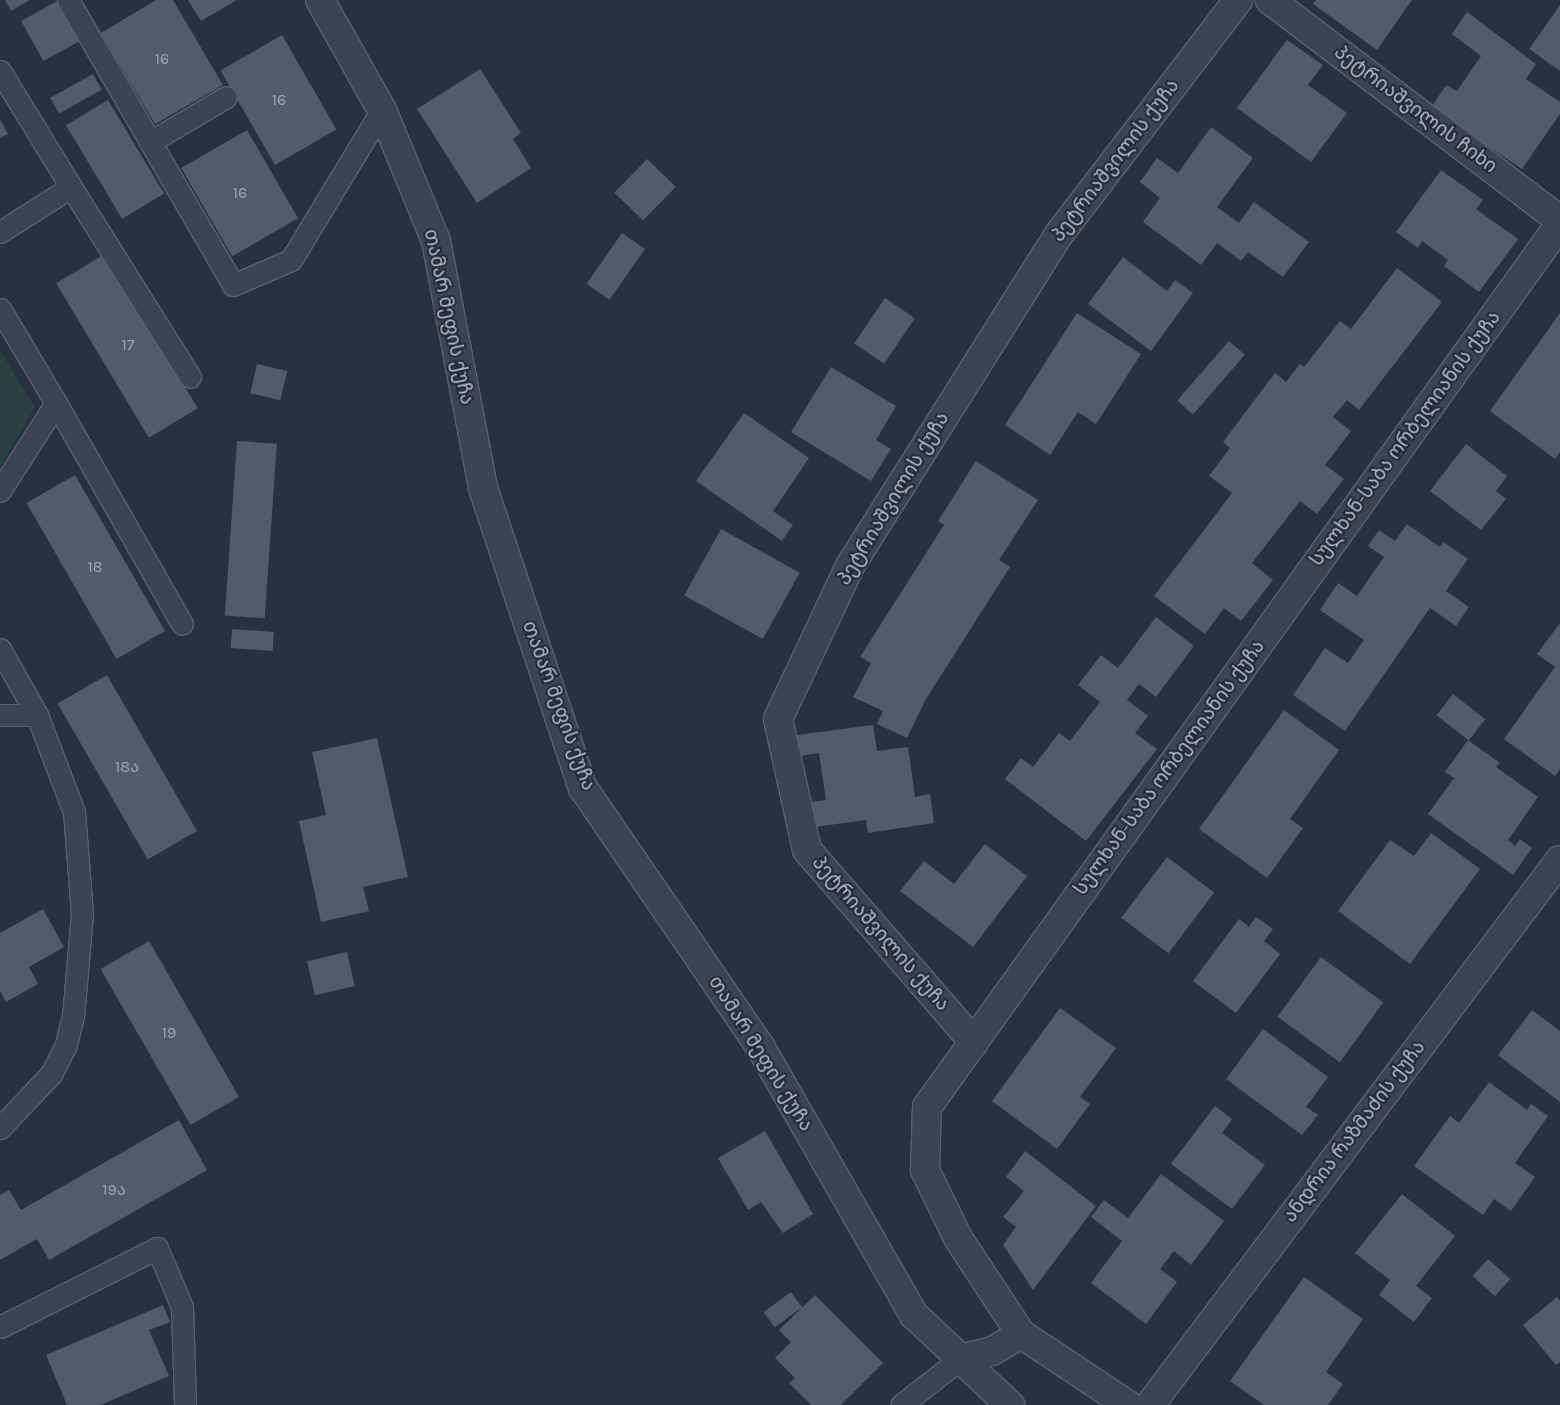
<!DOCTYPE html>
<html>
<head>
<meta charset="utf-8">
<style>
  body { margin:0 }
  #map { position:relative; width:1560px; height:1405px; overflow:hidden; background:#28323f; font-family:Karla,"Noto Sans Georgian",sans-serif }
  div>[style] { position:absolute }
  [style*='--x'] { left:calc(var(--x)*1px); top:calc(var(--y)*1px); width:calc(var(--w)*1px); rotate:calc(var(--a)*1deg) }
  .green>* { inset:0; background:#2b4041 }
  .building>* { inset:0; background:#515b6a; transform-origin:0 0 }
  .roads { filter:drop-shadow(1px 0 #59626d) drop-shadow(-1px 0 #59626d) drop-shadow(0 1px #59626d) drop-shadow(0 -1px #59626d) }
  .service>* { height:21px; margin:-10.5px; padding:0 10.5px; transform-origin:10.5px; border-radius:10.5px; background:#3c444f }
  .minor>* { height:28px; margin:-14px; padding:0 14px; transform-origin:14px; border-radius:14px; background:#3c444f }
  .tertiary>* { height:28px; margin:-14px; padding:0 14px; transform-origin:14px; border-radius:14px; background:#3c444f }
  span { translate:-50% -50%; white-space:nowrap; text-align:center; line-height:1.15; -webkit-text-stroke:4px #202935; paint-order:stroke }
  .number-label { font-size:16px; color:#9ea6b2 }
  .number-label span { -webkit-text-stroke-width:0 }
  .street-label { font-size:19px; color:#b8bfca }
</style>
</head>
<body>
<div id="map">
  <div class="green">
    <div style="clip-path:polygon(0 351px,35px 407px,0 468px)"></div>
  </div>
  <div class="building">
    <div style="clip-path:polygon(5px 0,30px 0,11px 11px)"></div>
    <div style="clip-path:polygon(156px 0,173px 0,223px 85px,155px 124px,101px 33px)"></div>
    <div style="clip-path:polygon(188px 0,237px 0,201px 21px)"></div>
    <div style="clip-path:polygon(1316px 0,1412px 0,1377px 50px,1313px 4px)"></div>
    <div style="left:57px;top:1px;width:46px;height:41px;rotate:61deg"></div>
    <div style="clip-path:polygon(1560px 5px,1560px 71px,1529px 49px)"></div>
    <div style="clip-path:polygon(1467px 12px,1536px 64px,1526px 79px,1560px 102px,1560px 114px,1522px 169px,1431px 108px,1446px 85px,1457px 91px,1481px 56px,1452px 34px)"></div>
    <div style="left:282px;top:35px;width:109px;height:71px;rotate:60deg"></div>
    <div style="clip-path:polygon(1287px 40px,1323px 65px,1308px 85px,1347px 113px,1311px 162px,1237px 108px)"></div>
    <div style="clip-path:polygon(480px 69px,521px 133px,513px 139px,531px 168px,477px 203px,417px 109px)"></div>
    <div style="left:93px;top:74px;width:18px;height:49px;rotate:61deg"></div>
    <div style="left:108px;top:100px;width:109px;height:49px;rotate:59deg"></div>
    <div style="clip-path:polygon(0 120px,8px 134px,0 138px)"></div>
    <div style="clip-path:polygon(1211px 127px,1253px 158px,1217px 207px,1239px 223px,1254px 202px,1309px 242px,1283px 277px,1248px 252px,1241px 261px,1217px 243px,1201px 265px,1143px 222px,1160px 198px,1140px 182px,1157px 158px,1178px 173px)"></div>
    <div style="left:247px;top:130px;width:102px;height:76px;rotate:60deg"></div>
    <div style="left:647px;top:159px;width:40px;height:47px;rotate:44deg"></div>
    <div style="clip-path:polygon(1441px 170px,1483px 200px,1476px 209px,1518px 239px,1479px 292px,1444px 266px,1448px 260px,1422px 241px,1418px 248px,1396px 232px)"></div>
    <div style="left:622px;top:233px;width:28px;height:62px;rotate:35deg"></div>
    <div style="left:105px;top:254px;width:180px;height:57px;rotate:59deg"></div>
    <div style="clip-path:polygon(1123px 257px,1167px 291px,1175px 280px,1193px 293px,1151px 351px,1088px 304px)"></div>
    <div style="clip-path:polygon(1397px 268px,1442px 302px,1359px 410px,1347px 400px,1333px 417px,1351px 431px,1325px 465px,1344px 479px,1317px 514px,1300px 501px,1252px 563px,1273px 580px,1241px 621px,1224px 608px,1205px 634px,1154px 596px,1232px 493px,1209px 476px,1230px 448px,1223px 442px,1275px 373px,1286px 382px,1300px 364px,1304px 367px,1340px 321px,1351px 329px)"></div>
    <div style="left:885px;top:298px;width:36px;height:55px;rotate:34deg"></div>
    <div style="clip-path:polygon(1077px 313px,1141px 354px,1096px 424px,1078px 412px,1050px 455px,1005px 425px)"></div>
    <div style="clip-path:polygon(1560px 313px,1560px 452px,1555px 459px,1490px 411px)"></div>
    <div style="left:1229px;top:341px;width:21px;height:79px;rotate:41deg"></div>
    <div style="left:257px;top:364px;width:31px;height:30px;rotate:13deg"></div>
    <div style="clip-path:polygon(831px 367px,896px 406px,876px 440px,891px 449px,871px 481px,791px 432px)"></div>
    <div style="clip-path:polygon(744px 413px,809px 458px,773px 511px,793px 525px,782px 541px,696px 481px)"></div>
    <div style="left:237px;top:441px;width:40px;height:175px;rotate:4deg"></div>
    <div style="clip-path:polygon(1466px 444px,1507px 476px,1496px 491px,1506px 499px,1481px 530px,1430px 491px)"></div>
    <div style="clip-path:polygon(976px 461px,1038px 500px,999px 560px,1010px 567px,926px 699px,907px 738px,877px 724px,883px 711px,853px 697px,871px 663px,860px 657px,944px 525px,938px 521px)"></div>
    <div style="left:75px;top:475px;width:180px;height:56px;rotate:60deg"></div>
    <div style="clip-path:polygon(1407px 524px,1440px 547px,1443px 542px,1468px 559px,1446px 591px,1469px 607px,1456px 626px,1430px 608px,1345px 731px,1293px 695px,1325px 648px,1348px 663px,1364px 640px,1320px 610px,1338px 583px,1357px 596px,1384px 557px,1368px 546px,1379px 530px,1395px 541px)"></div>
    <div style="left:721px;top:529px;width:90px;height:76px;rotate:29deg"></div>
    <div style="clip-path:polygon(1156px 617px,1194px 646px,1156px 697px,1139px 684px,1127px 700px,1148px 716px,1135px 733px,1157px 749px,1086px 841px,1005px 779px,1021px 758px,1033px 767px,1059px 733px,1070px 741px,1100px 702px,1078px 685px,1101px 655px,1118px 668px)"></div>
    <div style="clip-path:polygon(1560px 623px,1560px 769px,1555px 776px,1504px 739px,1555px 667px,1537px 654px)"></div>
    <div style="left:232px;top:629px;width:42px;height:19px;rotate:4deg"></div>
    <div style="left:107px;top:675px;width:180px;height:57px;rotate:60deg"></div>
    <div style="left:1453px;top:694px;width:41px;height:27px;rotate:38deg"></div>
    <div style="clip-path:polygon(1284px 710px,1339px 750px,1290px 819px,1303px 828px,1267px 878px,1199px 829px)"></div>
    <div style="clip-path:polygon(873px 725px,877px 751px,908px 747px,915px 797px,930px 794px,934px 823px,868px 833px,866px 820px,814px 827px,811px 802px,826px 800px,819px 753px,800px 756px,797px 735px)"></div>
    <div style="clip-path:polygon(377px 738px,408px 877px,363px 887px,369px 911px,321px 922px,299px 821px,326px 815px,312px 752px)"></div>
    <div style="clip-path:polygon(1468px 740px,1500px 763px,1496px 767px,1538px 797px,1508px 840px,1515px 846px,1520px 839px,1532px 848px,1513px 875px,1428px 814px,1454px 778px,1445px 772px)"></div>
    <div style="clip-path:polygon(1431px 833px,1480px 869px,1410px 964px,1338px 911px,1390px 840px,1414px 856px)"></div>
    <div style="clip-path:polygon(985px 844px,1027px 876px,973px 947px,900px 891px,924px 861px,954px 884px)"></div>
    <div style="left:1167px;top:857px;width:59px;height:76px;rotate:37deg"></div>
    <div style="clip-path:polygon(43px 909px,64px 947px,29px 967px,38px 984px,6px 1002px,0 991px,0 933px)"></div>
    <div style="clip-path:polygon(1256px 917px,1273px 929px,1264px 941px,1280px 954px,1236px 1013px,1193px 981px,1239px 919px,1249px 927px)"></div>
    <div style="left:149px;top:941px;width:180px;height:56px;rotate:60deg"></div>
    <div style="left:347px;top:952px;width:35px;height:41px;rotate:77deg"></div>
    <div style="left:1321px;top:957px;width:77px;height:74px;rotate:36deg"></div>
    <div style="clip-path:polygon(1060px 1008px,1116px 1048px,1080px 1097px,1090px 1104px,1057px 1149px,992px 1101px)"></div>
    <div style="clip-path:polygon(1532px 1010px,1560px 1031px,1560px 1102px,1498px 1055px)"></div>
    <div style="clip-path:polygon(1263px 1029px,1328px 1077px,1306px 1107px,1318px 1115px,1302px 1135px,1226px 1079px)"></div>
    <div style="clip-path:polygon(1489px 1082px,1527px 1110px,1531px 1104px,1548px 1116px,1515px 1163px,1535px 1177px,1511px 1211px,1494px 1199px,1483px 1215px,1414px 1166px,1450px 1116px,1459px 1123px)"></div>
    <div style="clip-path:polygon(1215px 1106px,1232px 1119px,1222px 1133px,1265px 1165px,1232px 1209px,1171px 1164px)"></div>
    <div style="clip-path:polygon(179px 1120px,207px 1170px,49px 1260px,37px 1239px,0 1260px,0 1195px,9px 1190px,21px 1210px)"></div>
    <div style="clip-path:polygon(765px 1131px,813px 1214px,783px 1233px,761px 1202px,748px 1210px,718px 1158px)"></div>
    <div style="clip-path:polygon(1025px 1151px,1096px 1206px,1033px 1290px,1003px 1245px,1016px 1227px,1003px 1217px,1024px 1191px,1006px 1177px)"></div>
    <div style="clip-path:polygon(1161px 1174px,1224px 1221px,1191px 1265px,1174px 1251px,1160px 1269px,1177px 1282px,1146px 1324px,1091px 1283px,1122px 1241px,1091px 1217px,1104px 1200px,1128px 1218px)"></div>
    <div style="clip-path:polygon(1402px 1194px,1455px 1236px,1416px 1286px,1432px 1298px,1414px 1322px,1379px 1295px,1390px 1280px,1355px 1253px)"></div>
    <div style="left:1488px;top:1259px;width:30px;height:23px;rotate:42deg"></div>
    <div style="clip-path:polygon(1304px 1277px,1363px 1319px,1326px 1372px,1343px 1384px,1328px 1405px,1264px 1405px,1230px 1381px)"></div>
    <div style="left:791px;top:1292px;width:19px;height:34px;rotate:54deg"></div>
    <div style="clip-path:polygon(815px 1295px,883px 1363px,841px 1405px,811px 1405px,789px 1383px,795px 1378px,775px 1358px,791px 1342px,779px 1330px)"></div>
    <div style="clip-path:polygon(1557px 1297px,1560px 1301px,1560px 1362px,1556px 1365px,1523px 1325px)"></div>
    <div style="clip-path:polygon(163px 1305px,170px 1322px,149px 1330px,169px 1376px,100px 1405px,67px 1405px,46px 1355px)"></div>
  </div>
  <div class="roads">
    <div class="service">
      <div style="--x:68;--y:0;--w:329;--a:59.9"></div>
      <div style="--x:233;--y:285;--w:63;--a:-23.3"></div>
      <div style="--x:291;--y:260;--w:175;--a:-58.8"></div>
      <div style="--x:0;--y:71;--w:136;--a:58.5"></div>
      <div style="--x:150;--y:142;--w:88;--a:-30.6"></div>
      <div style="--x:0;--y:232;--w:84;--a:-32.4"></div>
      <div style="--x:71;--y:187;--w:224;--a:57.9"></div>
      <div style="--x:0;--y:309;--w:109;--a:59.2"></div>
      <div style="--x:56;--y:403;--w:104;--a:122.5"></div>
      <div style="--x:56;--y:403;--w:254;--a:60.3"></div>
      <div style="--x:0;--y:649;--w:76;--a:60.7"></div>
      <div style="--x:37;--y:715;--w:104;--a:69.1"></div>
      <div style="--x:74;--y:812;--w:102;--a:85.5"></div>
      <div style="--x:82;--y:914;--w:102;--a:95"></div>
      <div style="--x:73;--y:1016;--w:32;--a:104"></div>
      <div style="--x:65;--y:1047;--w:29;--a:117"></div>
      <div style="--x:52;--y:1073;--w:76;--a:133.4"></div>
      <div style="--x:0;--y:715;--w:37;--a:0"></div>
      <div style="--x:0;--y:1327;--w:176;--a:-26.7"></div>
      <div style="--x:157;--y:1248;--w:64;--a:67"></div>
      <div style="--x:182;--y:1307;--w:98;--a:88.2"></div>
      <div style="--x:901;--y:1405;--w:75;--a:-37.9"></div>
    </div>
    <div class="minor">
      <div style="--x:1270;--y:0;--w:364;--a:37.2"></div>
      <div style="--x:974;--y:1042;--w:254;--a:-131"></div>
      <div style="--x:807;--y:850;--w:134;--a:-102.5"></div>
      <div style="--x:778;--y:719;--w:169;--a:-64.8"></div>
      <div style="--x:850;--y:566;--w:394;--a:-57.8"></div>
      <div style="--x:1060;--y:233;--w:293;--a:-52.6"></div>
      <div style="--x:960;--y:1359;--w:33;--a:-14"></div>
      <div style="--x:992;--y:1351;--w:34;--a:-30"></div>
      <div style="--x:1128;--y:1405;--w:128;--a:-146.4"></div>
      <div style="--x:1021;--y:1334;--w:115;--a:-123.3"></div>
      <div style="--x:958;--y:1238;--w:76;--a:-115.9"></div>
      <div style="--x:925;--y:1170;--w:63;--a:-88.2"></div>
      <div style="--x:927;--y:1107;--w:1086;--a:-54.36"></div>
    </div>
    <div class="tertiary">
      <div style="--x:320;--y:0;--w:126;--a:60.6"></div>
      <div style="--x:382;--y:110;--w:142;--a:67.6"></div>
      <div style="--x:436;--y:241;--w:251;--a:79.2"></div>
      <div style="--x:483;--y:488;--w:316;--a:71.6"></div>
      <div style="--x:583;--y:788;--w:315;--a:55.6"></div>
      <div style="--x:761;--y:1048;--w:308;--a:60.2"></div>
      <div style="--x:914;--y:1315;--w:132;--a:43.2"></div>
      <div style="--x:1150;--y:1405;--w:682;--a:-53.05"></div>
    </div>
  </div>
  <div class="number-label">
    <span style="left:162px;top:59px">16</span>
    <span style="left:279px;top:100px">16</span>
    <span style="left:240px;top:193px">16</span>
    <span style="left:128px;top:345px">17</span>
    <span style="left:95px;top:567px">18</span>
    <span style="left:127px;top:767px">18ა</span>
    <span style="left:169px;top:1033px">19</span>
    <span style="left:114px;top:1190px">19ა</span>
  </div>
  <div class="street-label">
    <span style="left:1415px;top:110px;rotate:37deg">პეტრიაშვილის ჩიხი</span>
    <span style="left:1116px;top:161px;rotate:-53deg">პეტრიაშვილის ქუჩა</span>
    <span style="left:448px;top:317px;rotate:78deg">თამარ მეფის ქუჩა</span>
    <span style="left:1406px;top:439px;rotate:-54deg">სულხან-საბა ორბელიანის ქუჩა</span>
    <span style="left:894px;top:499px;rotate:-59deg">პეტრიაშვილის ქუჩა</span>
    <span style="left:558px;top:706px;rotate:70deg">თამარ მეფის ქუჩა</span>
    <span style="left:1170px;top:768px;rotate:-54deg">სულხან-საბა ორბელიანის ქუჩა</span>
    <span style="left:880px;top:934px;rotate:49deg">პეტრიაშვილის ქუჩა</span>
    <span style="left:760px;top:1054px;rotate:58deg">თამარ მეფის ქუჩა</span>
    <span style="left:1355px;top:1132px;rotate:-53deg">ანდრია რაზმაძის ქუჩა</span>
  </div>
</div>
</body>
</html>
